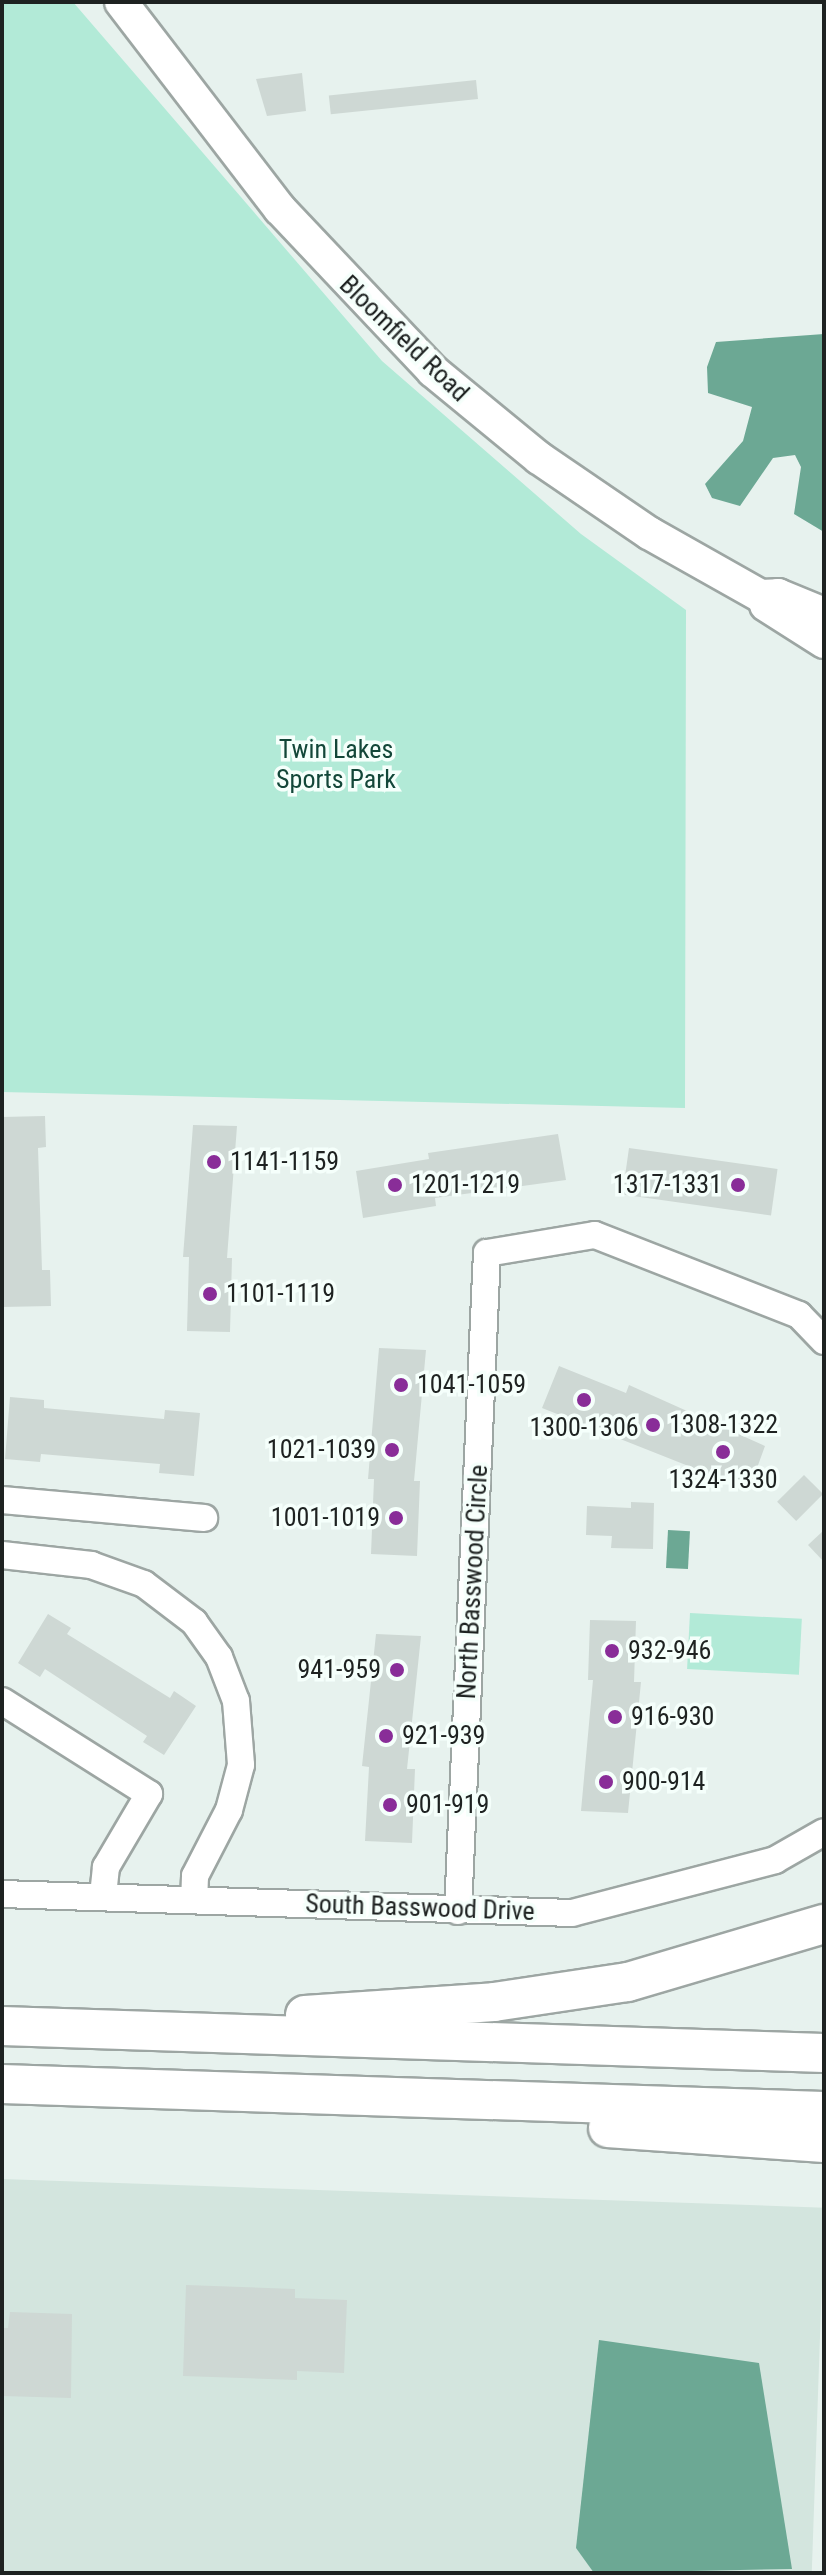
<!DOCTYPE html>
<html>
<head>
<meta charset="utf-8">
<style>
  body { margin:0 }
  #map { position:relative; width:826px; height:2575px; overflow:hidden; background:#e7f2ee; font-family:"Roboto Condensed",sans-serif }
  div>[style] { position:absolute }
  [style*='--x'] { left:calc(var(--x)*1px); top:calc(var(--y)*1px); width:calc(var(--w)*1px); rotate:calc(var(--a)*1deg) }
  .built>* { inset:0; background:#d3e5de; transform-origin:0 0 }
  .green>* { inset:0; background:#b2ead7; transform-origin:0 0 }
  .water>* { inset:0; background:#6ca894; transform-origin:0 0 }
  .building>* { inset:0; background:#ced8d4; transform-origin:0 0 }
  .roads { filter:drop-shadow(2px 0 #9da6a3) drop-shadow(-2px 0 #9da6a3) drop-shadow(0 2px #9da6a3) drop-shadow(0 -2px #9da6a3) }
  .minor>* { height:26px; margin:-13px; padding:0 13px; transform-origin:13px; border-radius:13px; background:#fff }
  .major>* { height:32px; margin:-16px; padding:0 16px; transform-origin:16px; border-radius:16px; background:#fff }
  .highway>* { height:38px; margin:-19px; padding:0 19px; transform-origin:19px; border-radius:19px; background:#fff }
  .dots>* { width:22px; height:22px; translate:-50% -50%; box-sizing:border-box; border:4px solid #f5fffb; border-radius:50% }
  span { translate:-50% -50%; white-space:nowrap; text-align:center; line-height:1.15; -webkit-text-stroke:7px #f5fffb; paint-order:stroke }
  .street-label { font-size:26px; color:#1e2221 }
  .park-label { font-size:26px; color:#134739 }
  .poi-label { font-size:26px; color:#1e2221 }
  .left { translate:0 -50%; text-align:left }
  .right { translate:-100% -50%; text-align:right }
  .frame { position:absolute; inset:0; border:4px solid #1e2221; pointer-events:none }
</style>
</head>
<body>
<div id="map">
  <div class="built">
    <div style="left:2px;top:2179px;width:823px;height:394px;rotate:2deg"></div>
  </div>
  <div class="green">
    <div style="clip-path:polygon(2px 2px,73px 2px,382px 361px,581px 534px,686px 610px,685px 1108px,2px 1092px)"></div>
    <div style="left:690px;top:1613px;width:112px;height:56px;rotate:3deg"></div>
  </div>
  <div class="water">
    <div style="clip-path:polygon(824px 334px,824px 532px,794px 514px,801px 467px,795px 455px,773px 458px,740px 506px,712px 498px,705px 484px,743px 441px,752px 407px,708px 393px,707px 367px,716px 342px)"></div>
    <div style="left:668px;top:1530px;width:22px;height:38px;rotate:3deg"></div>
    <div style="clip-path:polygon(599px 2340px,759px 2363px,792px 2569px,594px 2573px,576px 2548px)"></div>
  </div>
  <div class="building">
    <div style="clip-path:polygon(302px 73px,306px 111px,267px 116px,256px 79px)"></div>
    <div style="left:476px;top:80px;width:19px;height:148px;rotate:84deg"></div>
    <div style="clip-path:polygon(45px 1116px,46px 1147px,38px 1148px,42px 1270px,50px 1270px,51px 1306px,2px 1307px,2px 1117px)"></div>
    <div style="clip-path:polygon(193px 1125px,237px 1126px,227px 1258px,232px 1258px,230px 1332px,187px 1331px,189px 1257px,183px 1257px)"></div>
    <div style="clip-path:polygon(558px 1134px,566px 1180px,435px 1198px,436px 1206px,363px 1218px,356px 1171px,429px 1159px,428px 1153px)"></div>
    <div style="left:629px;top:1148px;width:150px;height:47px;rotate:8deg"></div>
    <div style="clip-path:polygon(379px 1348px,426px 1350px,414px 1481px,420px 1481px,417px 1556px,371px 1554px,374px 1479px,368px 1479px)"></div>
    <div style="clip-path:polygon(559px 1366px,626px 1393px,629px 1385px,765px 1446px,749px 1490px,542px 1408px)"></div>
    <div style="clip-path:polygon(10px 1397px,44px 1400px,44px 1408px,164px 1419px,165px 1410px,200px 1413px,194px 1476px,159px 1473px,160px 1464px,100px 1459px,41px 1454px,40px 1462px,5px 1459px)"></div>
    <div style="left:804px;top:1475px;width:27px;height:38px;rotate:45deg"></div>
    <div style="clip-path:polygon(631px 1502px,654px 1503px,653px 1549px,611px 1548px,612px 1536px,586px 1535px,587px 1506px,631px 1508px)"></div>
    <div style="clip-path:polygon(824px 1530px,824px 1562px,808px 1545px)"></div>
    <div style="clip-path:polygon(48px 1614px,71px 1628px,67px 1634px,170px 1698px,174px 1691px,196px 1706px,164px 1755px,143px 1742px,147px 1736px,45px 1669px,40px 1677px,18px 1663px)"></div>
    <div style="clip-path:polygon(590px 1620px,636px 1621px,634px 1682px,641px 1682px,628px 1813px,581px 1811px,593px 1680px,588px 1680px)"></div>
    <div style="clip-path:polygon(376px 1634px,421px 1636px,407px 1769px,415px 1769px,412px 1843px,365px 1841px,369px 1767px,362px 1766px)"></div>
    <div style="clip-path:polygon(186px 2285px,295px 2289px,295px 2298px,347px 2300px,344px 2373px,297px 2371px,297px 2380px,183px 2376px)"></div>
    <div style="clip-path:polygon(10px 2312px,72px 2314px,71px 2398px,2px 2396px,2px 2328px,8px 2328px)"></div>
  </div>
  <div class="roads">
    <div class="minor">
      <div style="--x:2;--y:1500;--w:203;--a:5.1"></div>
      <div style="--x:2;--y:1555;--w:90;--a:6.4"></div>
      <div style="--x:91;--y:1565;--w:56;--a:19.7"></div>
      <div style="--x:144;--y:1584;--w:63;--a:37.2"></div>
      <div style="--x:194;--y:1622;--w:43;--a:54.5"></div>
      <div style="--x:219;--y:1657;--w:47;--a:68.9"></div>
      <div style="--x:236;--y:1701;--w:64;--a:85.5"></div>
      <div style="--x:241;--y:1765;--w:47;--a:104.9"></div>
      <div style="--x:229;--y:1810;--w:74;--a:117.3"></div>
      <div style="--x:195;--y:1876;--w:24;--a:92"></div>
      <div style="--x:2;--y:1701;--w:174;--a:32.3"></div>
      <div style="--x:149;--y:1794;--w:85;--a:120.5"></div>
      <div style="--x:106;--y:1867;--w:29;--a:96"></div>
      <div style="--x:2;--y:1894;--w:570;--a:1.91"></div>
      <div style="--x:572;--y:1913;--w:210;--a:-14.6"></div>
      <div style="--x:775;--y:1860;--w:56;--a:-29.7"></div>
      <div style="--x:458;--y:1911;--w:659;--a:-87.48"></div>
      <div style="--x:487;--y:1253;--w:109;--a:-9.5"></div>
      <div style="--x:595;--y:1235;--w:219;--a:21.4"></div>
      <div style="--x:799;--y:1315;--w:36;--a:46"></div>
    </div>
    <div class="major">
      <div style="--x:121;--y:2;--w:261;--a:52.5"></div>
      <div style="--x:280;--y:209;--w:223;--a:46.6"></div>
      <div style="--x:433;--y:371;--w:137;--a:39.4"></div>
      <div style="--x:539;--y:458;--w:133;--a:34.3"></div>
      <div style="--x:649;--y:533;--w:129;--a:29.4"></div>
      <div style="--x:761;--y:596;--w:17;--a:-3"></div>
      <div style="--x:778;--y:595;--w:50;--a:22.4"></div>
      <div style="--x:766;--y:605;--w:69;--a:32.5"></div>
    </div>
    <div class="highway">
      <div style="--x:305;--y:2015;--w:189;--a:-3.9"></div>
      <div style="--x:494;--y:2002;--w:135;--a:-8.5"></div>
      <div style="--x:628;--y:1982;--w:204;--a:-16.5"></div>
      <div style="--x:2;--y:2026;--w:822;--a:1.88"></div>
      <div style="--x:2;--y:2084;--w:822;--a:1.88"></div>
      <div style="--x:608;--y:2128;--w:217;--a:4"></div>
    </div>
  </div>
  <div class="dots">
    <div style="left:214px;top:1162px;background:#892d98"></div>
    <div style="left:395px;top:1185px;background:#892d98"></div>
    <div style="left:738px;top:1185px;background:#892d98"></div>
    <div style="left:210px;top:1294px;background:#892d98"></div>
    <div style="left:401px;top:1385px;background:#892d98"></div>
    <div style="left:584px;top:1400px;background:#892d98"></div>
    <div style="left:653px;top:1425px;background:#892d98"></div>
    <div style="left:392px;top:1450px;background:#892d98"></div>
    <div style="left:723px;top:1452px;background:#892d98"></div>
    <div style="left:396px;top:1518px;background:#892d98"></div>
    <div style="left:612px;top:1651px;background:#892d98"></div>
    <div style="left:397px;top:1670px;background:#892d98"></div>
    <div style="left:615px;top:1717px;background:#892d98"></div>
    <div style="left:386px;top:1736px;background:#892d98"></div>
    <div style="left:606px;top:1782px;background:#892d98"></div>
    <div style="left:390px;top:1805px;background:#892d98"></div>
  </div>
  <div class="street-label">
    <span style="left:404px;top:339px;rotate:44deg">Bloomfield Road</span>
    <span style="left:473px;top:1582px;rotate:-87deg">North Basswood Circle</span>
    <span style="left:420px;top:1908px;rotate:2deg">South Basswood Drive</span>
  </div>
  <div class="park-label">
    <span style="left:336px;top:765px">Twin Lakes<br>Sports Park</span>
  </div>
  <div class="poi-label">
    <span class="left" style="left:230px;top:1162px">1141-1159</span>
    <span class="left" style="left:411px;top:1185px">1201-1219</span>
    <span class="right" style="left:722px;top:1185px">1317-1331</span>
    <span class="left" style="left:226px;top:1294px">1101-1119</span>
    <span class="left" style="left:417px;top:1385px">1041-1059</span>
    <span class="left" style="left:669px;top:1425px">1308-1322</span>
    <span style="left:584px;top:1428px">1300-1306</span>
    <span class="right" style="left:376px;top:1450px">1021-1039</span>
    <span style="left:723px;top:1480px">1324-1330</span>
    <span class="right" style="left:380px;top:1518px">1001-1019</span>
    <span class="left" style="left:628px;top:1651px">932-946</span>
    <span class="right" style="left:381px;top:1670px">941-959</span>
    <span class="left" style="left:631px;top:1717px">916-930</span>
    <span class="left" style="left:402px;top:1736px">921-939</span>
    <span class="left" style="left:622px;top:1782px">900-914</span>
    <span class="left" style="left:406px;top:1805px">901-919</span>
  </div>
  <div class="frame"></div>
</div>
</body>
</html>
